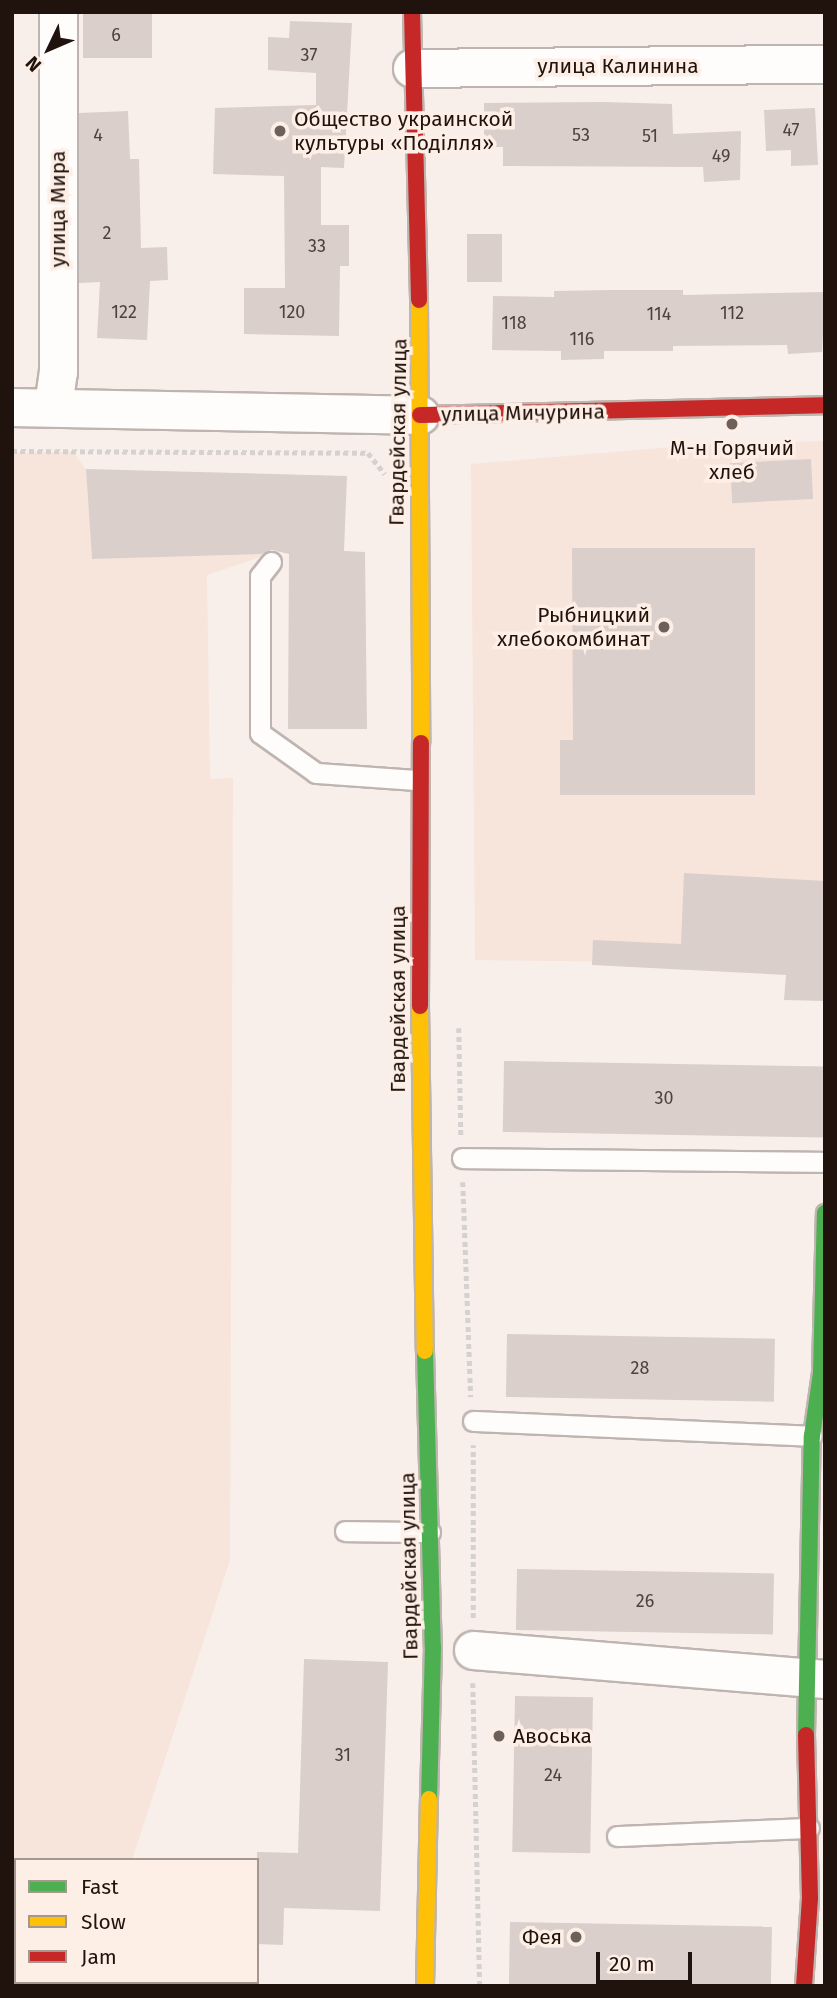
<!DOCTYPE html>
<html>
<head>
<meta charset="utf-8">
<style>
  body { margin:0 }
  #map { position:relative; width:837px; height:1998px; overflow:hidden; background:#f8efeb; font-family:"Fira Sans",sans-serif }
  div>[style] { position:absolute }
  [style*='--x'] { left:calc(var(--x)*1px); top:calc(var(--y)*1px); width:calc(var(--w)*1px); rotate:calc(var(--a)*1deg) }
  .built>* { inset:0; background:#f7e4db }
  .building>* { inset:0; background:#dacfca; transform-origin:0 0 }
  .path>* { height:4.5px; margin-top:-2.25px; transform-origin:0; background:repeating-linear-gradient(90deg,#d4d1cf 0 5px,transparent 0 8.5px) }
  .roads { filter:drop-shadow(2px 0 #bfb5b0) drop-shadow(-2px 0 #bfb5b0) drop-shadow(0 2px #bfb5b0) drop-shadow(0 -2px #bfb5b0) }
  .lane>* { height:19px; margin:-9.5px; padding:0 9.5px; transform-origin:9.5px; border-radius:9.5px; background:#fefdfc }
  .street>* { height:37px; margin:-18.5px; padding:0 18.5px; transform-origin:18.5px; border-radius:18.5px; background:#fefdfc }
  .fast>* { height:16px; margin:-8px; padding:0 8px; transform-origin:8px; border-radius:8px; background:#4caf50 }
  .slow>* { height:16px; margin:-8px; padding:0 8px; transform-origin:8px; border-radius:8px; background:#ffc107 }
  .jam>* { height:16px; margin:-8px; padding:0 8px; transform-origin:8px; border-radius:8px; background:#c62828 }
  .dots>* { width:19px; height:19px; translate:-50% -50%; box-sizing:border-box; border:4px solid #fdeee6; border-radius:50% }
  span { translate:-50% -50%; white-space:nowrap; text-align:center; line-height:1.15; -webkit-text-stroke:7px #fdeee6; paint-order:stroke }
  .number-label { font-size:18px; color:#4e423c }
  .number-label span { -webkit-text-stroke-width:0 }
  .street-label { font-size:21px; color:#20130d }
  .poi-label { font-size:21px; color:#20130d }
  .left { translate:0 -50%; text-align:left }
  .right { translate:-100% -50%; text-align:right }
  .frame { position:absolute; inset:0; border:14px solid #20130d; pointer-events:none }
  .legend { position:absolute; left:14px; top:1858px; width:245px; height:126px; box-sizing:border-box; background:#fdeee6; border:2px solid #a5968f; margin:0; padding:9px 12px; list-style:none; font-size:21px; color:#20130d }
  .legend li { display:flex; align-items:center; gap:14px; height:35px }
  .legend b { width:35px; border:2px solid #a5968f }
  .north { position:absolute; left:14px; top:14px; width:70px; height:70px; -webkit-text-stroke:5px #fdeee6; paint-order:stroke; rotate:226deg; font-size:19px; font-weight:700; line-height:28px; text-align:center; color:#20130d }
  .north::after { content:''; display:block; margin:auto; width:24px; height:32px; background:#20130d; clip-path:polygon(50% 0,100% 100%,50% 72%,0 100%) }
  .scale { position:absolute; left:596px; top:1952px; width:96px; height:32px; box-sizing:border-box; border:4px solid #20130d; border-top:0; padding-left:9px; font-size:21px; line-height:24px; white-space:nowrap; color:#20130d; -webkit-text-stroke:5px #fdeee6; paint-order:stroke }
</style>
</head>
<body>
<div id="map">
  <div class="built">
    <div style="clip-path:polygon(825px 441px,825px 964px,475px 960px,471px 464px,709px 444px)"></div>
    <div style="clip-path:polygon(73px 452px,86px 469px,92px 559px,269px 554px,207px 575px,210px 779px,233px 778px,230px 1560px,132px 1860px,16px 1860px,12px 1954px,12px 453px)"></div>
  </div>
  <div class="building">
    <div style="left:83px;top:12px;width:69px;height:46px"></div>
    <div style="clip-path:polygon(290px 21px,352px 23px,344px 168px,321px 167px,321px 225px,349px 225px,349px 266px,340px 266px,339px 336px,244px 334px,244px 288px,285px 288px,284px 176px,213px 174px,215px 108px,316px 105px,316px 73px,268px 70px,268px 37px,289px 38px)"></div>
    <div style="clip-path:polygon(603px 102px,672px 104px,673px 134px,741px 131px,740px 180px,704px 182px,703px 167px,503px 166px,503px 147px,484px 147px,484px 103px)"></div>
    <div style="clip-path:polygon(815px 108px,818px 165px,791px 166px,791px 150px,766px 151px,764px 110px)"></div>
    <div style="clip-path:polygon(128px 111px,130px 159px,139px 159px,141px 248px,167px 247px,168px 280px,150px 281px,147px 340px,97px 338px,100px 282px,79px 283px,79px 113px)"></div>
    <div style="left:467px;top:234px;width:35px;height:48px"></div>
    <div style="clip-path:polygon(613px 290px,683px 290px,683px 295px,825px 292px,822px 352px,788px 354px,787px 345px,673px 346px,673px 351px,604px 351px,604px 359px,561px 360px,561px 351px,492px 350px,493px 296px,554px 297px,554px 291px)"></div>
    <div style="left:811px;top:459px;width:40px;height:81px;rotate:87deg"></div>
    <div style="clip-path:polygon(86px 469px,347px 476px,344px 551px,365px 552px,367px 729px,288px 729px,289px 554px,272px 550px,261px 554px,92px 559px)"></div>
    <div style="clip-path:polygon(572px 548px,755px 548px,755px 795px,560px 795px,560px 740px,573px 740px)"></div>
    <div style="clip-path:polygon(684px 873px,825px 881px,825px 1001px,784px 1000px,786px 975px,592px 965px,593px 940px,681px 944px)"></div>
    <div style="left:504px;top:1061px;width:321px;height:71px;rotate:1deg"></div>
    <div style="left:507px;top:1334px;width:268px;height:63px;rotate:1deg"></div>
    <div style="left:517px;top:1569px;width:257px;height:61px;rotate:1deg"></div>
    <div style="clip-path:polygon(304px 1659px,388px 1662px,380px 1911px,284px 1908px,283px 1945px,257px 1944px,257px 1852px,298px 1853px)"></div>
    <div style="left:515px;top:1696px;width:78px;height:156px;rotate:1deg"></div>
    <div style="left:510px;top:1922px;width:262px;height:64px;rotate:1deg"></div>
  </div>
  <div class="path">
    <div style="--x:12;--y:451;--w:356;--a:0.3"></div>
    <div style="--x:368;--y:453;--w:27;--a:51"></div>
    <div style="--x:459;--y:1028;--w:107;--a:88.9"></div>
    <div style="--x:463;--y:1182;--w:215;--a:87.9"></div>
    <div style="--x:473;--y:1618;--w:173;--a:-90"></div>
    <div style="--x:473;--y:1683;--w:303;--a:88.7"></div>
  </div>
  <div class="roads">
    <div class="lane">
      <div style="--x:271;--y:562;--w:18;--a:128"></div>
      <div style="--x:260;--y:576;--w:157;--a:90"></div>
      <div style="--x:260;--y:733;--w:69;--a:35.5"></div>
      <div style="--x:316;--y:773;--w:101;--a:4"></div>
      <div style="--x:462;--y:1158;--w:363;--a:0.6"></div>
      <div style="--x:473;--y:1421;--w:339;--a:2.5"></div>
      <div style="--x:345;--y:1531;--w:85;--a:0.7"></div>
      <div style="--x:617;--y:1836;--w:192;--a:-2.4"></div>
    </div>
    <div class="street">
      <div style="--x:412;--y:68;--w:413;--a:-0.6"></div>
      <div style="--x:53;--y:406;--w:34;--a:-82"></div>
      <div style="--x:58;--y:372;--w:360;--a:-90"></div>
      <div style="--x:12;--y:407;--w:408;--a:1.1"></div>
      <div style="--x:473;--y:1650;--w:353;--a:4.7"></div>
    </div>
    <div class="fast">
      <div style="--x:425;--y:1351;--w:296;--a:88.5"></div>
      <div style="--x:433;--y:1647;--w:152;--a:91.5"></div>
      <div style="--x:806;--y:1735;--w:299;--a:-88.9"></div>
      <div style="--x:812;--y:1436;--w:64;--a:-81.9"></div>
      <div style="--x:821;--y:1373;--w:160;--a:-88.6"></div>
    </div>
    <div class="slow">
      <div style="--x:419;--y:300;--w:443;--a:89.7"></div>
      <div style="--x:420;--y:1006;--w:345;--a:89.2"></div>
      <div style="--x:425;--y:1986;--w:187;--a:-88.8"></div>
    </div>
    <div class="jam">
      <div style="--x:412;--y:12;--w:288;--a:88.6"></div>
      <div style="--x:420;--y:415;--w:405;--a:-1.4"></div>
      <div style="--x:420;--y:1006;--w:263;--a:-89.8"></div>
      <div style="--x:804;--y:1986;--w:88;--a:-86.1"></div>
      <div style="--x:810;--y:1898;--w:163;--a:-91.4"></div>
    </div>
  </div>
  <div class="dots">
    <div style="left:280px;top:131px;background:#6c605b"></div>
    <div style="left:732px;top:424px;background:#6c605b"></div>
    <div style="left:664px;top:627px;background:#6c605b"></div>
    <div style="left:499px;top:1736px;background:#6c605b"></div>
    <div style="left:576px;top:1937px;background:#6c605b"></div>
  </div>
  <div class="number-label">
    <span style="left:116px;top:35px">6</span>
    <span style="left:309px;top:55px">37</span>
    <span style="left:791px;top:130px">47</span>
    <span style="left:98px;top:135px">4</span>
    <span style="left:581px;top:135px">53</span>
    <span style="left:650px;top:136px">51</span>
    <span style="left:721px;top:156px">49</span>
    <span style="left:107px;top:233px">2</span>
    <span style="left:317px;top:246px">33</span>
    <span style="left:124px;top:312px">122</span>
    <span style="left:292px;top:312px">120</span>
    <span style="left:732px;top:313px">112</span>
    <span style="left:659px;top:314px">114</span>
    <span style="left:514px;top:323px">118</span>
    <span style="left:582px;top:339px">116</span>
    <span style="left:664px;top:1098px">30</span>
    <span style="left:640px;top:1368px">28</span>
    <span style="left:645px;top:1601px">26</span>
    <span style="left:343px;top:1755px">31</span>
    <span style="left:553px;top:1775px">24</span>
  </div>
  <div class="street-label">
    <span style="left:618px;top:66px">улица Калинина</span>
    <span style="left:58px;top:209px;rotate:-90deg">улица Мира</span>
    <span style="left:523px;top:413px;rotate:-1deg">улица Мичурина</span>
    <span style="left:398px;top:432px;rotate:-89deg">Гвардейская улица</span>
    <span style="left:398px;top:999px;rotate:-90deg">Гвардейская улица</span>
    <span style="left:409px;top:1566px;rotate:-91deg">Гвардейская улица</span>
  </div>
  <div class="poi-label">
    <span class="left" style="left:294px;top:131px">Общество украинской<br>культуры «Поділля»</span>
    <span style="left:732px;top:460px">М-н Горячий<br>хлеб</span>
    <span class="right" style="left:650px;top:627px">Рыбницкий<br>хлебокомбинат</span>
    <span class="left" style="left:513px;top:1736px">Авоська</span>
    <span class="right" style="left:562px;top:1937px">Фея</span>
  </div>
  <div class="frame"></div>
  <ul class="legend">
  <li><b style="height:9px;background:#4caf50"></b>Fast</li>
  <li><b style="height:9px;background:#ffc107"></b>Slow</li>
  <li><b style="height:9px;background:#c62828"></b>Jam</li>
  </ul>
  <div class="north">N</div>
  <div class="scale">20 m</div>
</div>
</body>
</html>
